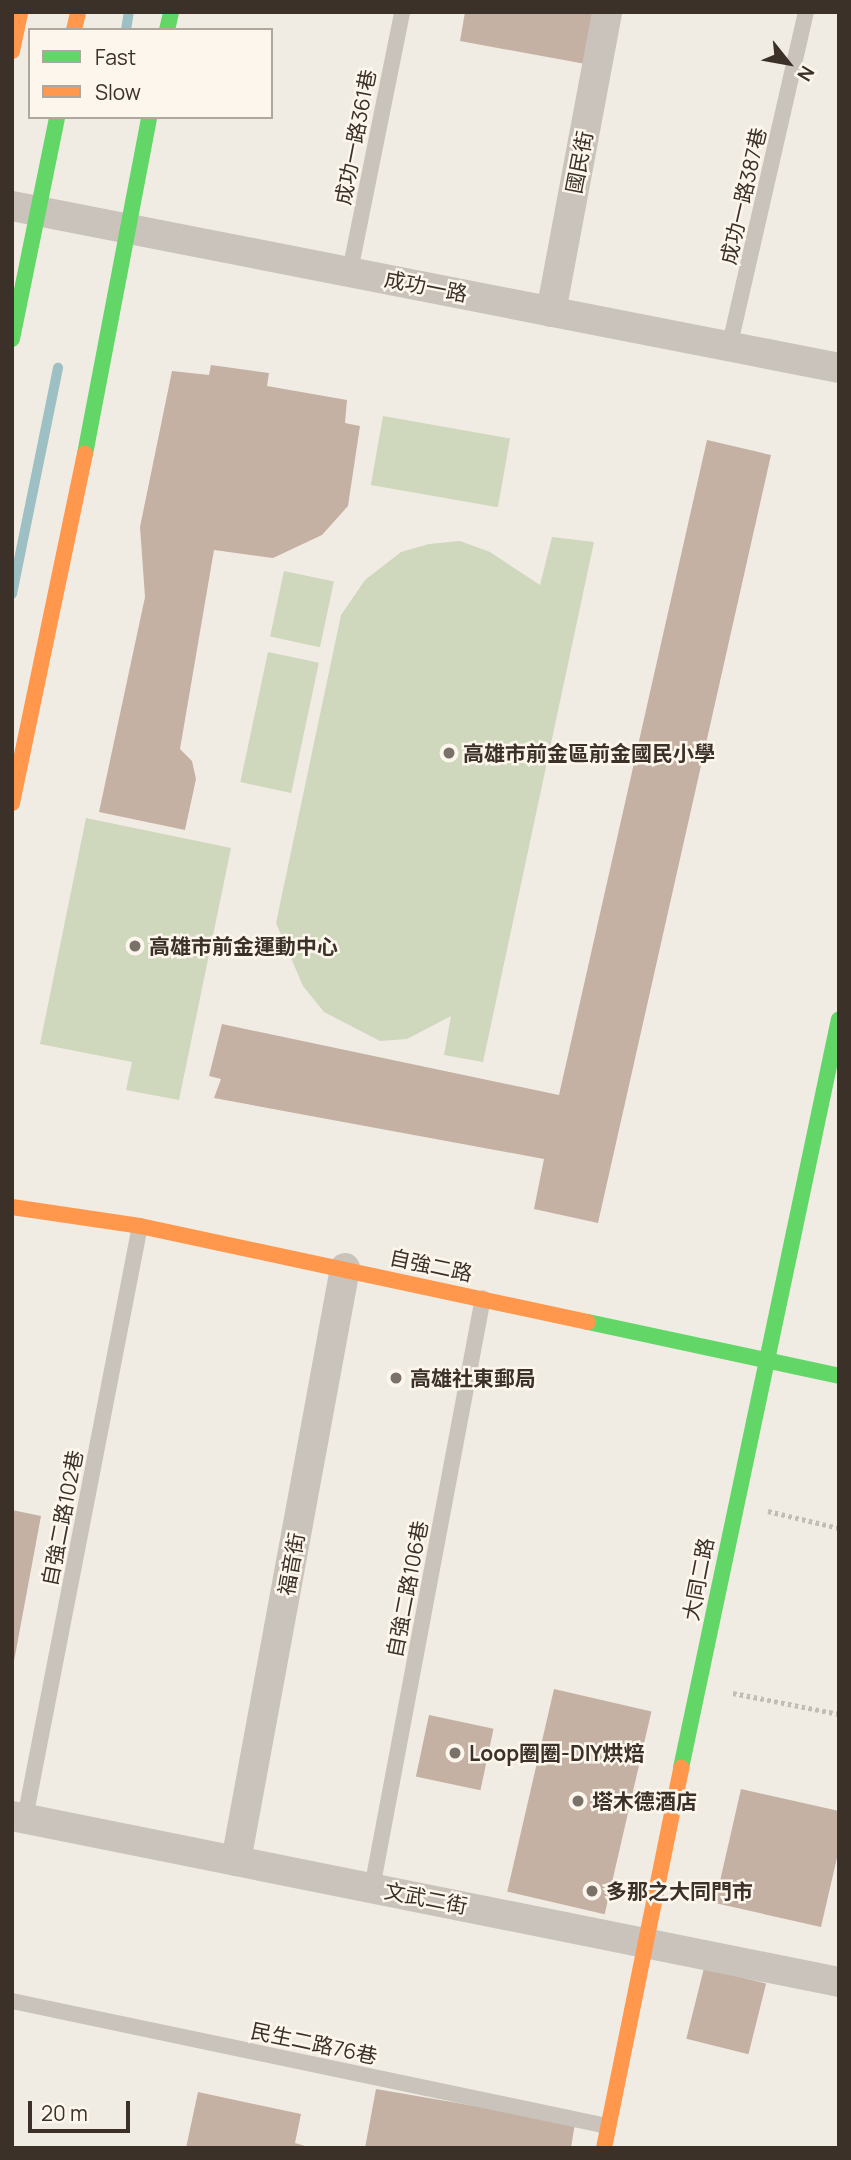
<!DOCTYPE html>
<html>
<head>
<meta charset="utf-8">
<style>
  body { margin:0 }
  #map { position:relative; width:851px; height:2160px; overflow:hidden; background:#f0ece3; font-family:Manrope,"Noto Sans TC",sans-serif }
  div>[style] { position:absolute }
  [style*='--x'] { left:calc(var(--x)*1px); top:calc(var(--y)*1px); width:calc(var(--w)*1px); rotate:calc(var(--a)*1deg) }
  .green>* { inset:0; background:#cfd7bc; transform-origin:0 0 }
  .stream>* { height:10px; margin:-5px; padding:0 5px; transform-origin:5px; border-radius:5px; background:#9dc0c4 }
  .building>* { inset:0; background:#c5b1a3; transform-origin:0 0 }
  .path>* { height:4.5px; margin-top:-2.25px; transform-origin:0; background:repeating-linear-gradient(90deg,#c2bcb4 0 3.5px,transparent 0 7px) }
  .lane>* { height:16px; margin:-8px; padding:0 8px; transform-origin:8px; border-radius:8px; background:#c9c3bc }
  .street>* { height:30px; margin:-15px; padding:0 15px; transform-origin:15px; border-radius:15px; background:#c9c3bc }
  .fast>* { height:16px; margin:-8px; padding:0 8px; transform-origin:8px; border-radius:8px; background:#63d668 }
  .slow>* { height:16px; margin:-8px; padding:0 8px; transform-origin:8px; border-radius:8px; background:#ff974d }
  .dots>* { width:19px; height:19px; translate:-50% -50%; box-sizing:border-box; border:4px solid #fcf6ec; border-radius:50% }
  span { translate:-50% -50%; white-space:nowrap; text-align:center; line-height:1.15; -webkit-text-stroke:5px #fcf6ec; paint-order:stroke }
  .street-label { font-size:21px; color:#3b3129 }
  .poi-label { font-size:21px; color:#3b3129; font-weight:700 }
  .left { translate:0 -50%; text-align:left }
  .frame { position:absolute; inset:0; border:14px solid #3b3129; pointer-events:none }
  .legend { position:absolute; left:28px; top:28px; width:245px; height:91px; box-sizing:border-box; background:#fcf6ec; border:2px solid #afa79e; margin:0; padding:9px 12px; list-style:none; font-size:21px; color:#3b3129 }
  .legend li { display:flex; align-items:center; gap:14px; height:35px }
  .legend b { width:35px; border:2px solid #afa79e }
  .north { position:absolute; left:753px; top:28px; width:70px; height:70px; -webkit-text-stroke:5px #fcf6ec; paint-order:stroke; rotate:121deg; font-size:19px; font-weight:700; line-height:28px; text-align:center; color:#3b3129 }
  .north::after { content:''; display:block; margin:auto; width:24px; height:32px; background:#3b3129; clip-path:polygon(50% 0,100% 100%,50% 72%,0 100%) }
  .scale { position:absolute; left:28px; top:2101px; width:102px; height:32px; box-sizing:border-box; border:4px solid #3b3129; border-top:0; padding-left:9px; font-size:21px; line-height:24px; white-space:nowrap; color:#3b3129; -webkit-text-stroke:5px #fcf6ec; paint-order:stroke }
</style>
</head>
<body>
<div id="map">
  <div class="green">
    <div style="left:383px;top:416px;width:129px;height:70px;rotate:10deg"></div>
    <div style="clip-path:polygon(552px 537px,594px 542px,483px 1062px,444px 1055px,451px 1016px,407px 1039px,380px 1041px,324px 1012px,303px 986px,276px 923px,341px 615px,365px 580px,401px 552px,429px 544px,460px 541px,490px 552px,540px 585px)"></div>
    <div style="left:284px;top:571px;width:51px;height:67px;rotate:12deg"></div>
    <div style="left:268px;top:652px;width:52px;height:133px;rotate:12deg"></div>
    <div style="clip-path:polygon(86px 818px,231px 848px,179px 1100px,126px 1090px,132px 1062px,40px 1044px)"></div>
  </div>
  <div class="stream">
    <div style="--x:126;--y:30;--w:18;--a:-81"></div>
    <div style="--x:12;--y:594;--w:231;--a:-78.5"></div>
  </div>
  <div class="building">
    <div style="clip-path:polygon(465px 12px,601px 12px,591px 65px,460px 41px)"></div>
    <div style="clip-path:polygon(211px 365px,269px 373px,267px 386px,347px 400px,345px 423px,360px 426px,348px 506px,322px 535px,273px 558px,214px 550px,180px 749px,192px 761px,196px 779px,185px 830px,99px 812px,145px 597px,140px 527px,172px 371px,209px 375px)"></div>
    <div style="clip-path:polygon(707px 440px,771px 455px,598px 1223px,534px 1209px,544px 1159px,214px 1098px,221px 1079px,209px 1076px,222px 1024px,559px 1095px)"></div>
    <div style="clip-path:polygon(12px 1510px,41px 1516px,14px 1661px,12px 1661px)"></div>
    <div style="left:554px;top:1689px;width:100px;height:208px;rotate:13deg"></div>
    <div style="left:429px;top:1715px;width:66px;height:63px;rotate:12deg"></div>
    <div style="clip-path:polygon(741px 1789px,839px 1811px,839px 1849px,821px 1927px,715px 1903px)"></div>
    <div style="left:704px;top:1968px;width:64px;height:73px;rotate:14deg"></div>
    <div style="clip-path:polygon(376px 2089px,575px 2123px,571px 2148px,365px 2148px)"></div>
    <div style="clip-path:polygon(198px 2092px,301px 2114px,295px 2143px,312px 2148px,186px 2148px)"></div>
  </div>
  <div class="path">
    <div style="--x:768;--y:1511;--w:73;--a:13.5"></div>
    <div style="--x:733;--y:1693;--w:108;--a:11.2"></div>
  </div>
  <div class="lane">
    <div style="--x:350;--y:271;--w:264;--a:-78.6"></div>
    <div style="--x:729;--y:348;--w:345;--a:-77.1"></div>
    <div style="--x:25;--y:1818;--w:603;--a:-79.01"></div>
    <div style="--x:372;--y:1888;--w:600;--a:-79.35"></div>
    <div style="--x:12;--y:2001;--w:608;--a:11.86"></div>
  </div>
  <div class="street">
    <div style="--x:12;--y:206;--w:843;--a:11.08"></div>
    <div style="--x:551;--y:312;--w:305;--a:-79.4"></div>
    <div style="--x:12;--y:1816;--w:843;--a:11.35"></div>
    <div style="--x:236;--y:1861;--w:603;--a:-79.58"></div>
  </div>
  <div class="fast">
    <div style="--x:167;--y:30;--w:18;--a:-77"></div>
    <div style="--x:12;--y:339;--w:227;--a:-78.5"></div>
    <div style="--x:85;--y:454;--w:343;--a:-79.2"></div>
    <div style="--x:588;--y:1322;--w:257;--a:12.1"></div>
    <div style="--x:681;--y:1768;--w:765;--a:-78.09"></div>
  </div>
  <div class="slow">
    <div style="--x:74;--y:30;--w:18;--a:-77"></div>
    <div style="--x:12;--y:51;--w:40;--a:-78"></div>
    <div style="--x:12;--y:803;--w:357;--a:-78.2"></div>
    <div style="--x:12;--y:1207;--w:129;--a:8.4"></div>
    <div style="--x:140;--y:1226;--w:458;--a:12.1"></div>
    <div style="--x:604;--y:2148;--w:388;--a:-78.5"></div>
  </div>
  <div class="dots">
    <div style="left:449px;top:753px;background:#7a726a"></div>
    <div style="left:135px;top:946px;background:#7a726a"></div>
    <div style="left:396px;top:1378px;background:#7a726a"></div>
    <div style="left:455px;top:1753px;background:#7a726a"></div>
    <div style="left:578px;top:1801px;background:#7a726a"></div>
    <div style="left:592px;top:1891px;background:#7a726a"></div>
  </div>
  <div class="street-label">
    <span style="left:355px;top:137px;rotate:-79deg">成功一路361巷</span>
    <span style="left:579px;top:162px;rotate:-79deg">國民街</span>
    <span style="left:743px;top:196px;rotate:-77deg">成功一路387巷</span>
    <span style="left:426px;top:286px;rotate:11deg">成功一路</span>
    <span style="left:431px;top:1265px;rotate:12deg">自強二路</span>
    <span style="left:62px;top:1518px;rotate:-79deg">自強二路102巷</span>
    <span style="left:291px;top:1564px;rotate:-80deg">福音街</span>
    <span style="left:698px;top:1579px;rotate:-79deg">大同二路</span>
    <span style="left:407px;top:1589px;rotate:-79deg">自強二路106巷</span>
    <span style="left:426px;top:1898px;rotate:11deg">文武二街</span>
    <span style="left:314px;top:2043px;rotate:12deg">民生二路76巷</span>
  </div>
  <div class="poi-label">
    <span class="left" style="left:463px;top:753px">高雄市前金區前金國民小學</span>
    <span class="left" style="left:149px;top:946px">高雄市前金運動中心</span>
    <span class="left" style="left:410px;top:1378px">高雄社東郵局</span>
    <span class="left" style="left:469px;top:1753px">Loop圈圈-DIY烘焙</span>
    <span class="left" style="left:592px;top:1801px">塔木德酒店</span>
    <span class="left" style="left:606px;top:1891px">多那之大同門市</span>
  </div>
  <div class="frame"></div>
  <ul class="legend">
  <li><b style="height:9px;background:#63d668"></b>Fast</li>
  <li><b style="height:9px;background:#ff974d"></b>Slow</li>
  </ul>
  <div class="north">N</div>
  <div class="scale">20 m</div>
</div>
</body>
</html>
